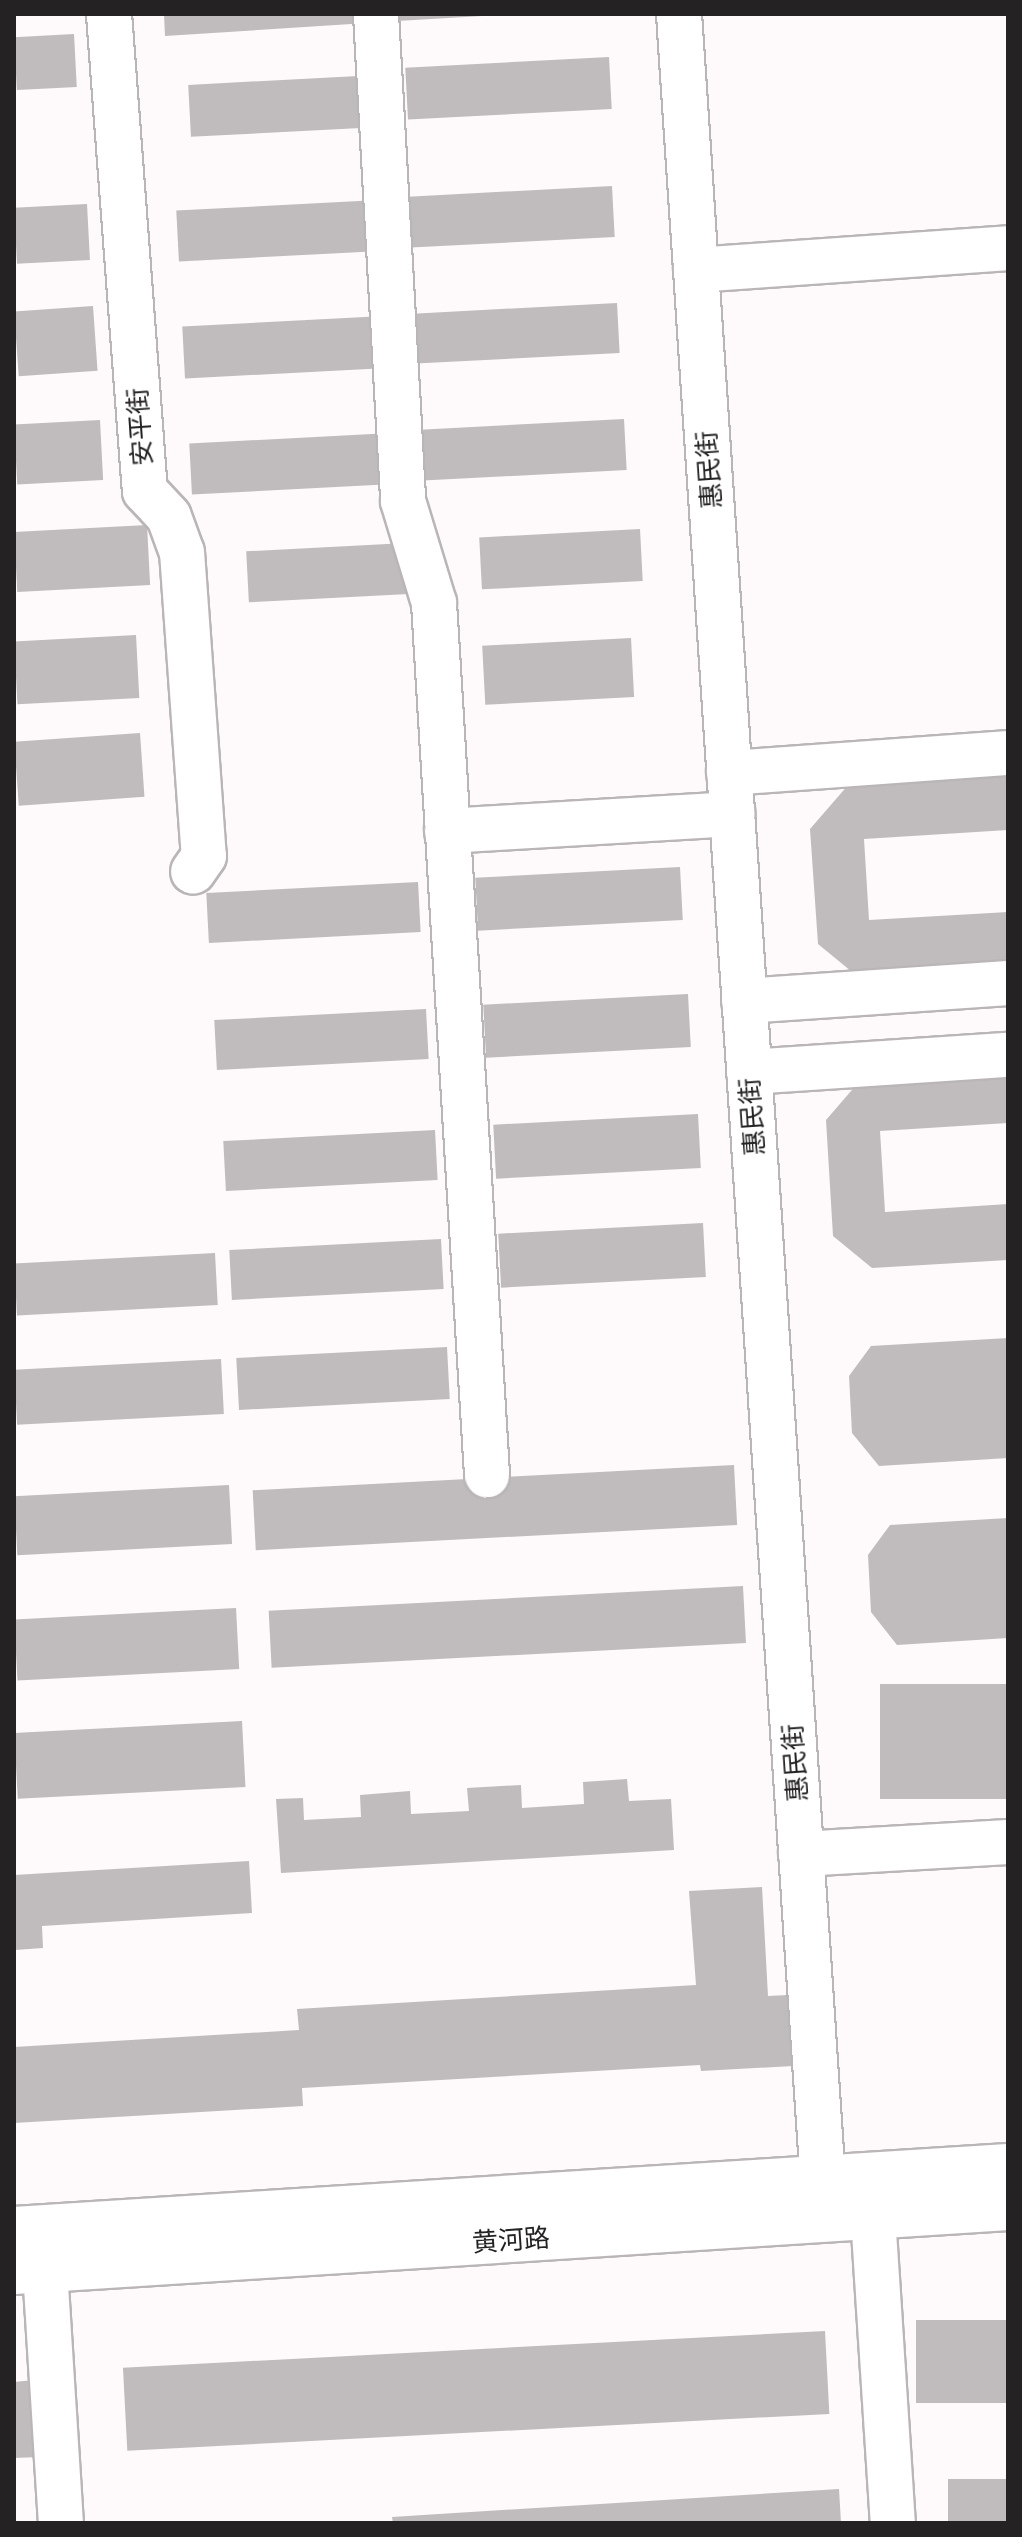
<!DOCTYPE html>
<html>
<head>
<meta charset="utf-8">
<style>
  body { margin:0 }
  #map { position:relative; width:1022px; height:2537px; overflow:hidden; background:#fef9fb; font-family:"PT Sans","Noto Sans SC",sans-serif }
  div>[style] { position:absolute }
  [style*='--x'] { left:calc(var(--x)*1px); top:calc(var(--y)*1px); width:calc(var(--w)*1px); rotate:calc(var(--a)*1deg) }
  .building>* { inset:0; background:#c0bbbd; transform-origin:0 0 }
  .roads { filter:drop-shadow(2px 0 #bab5b7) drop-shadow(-2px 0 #bab5b7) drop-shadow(0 2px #bab5b7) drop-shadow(0 -2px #bab5b7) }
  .minor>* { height:44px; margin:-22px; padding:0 22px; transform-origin:22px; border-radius:22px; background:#fff }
  .major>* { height:44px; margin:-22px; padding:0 22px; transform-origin:22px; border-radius:22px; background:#fff }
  span { translate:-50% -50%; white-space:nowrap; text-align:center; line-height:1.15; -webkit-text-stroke:6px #fff; paint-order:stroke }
  .street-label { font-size:26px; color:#242223 }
  .frame { position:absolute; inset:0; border:16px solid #242223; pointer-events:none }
</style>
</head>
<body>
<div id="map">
  <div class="building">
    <div style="clip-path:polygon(164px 14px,366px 14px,367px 23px,165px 36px)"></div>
    <div style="clip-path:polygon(396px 14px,482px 14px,482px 16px,397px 21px)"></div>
    <div style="left:74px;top:34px;width:53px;height:60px;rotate:87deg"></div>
    <div style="left:609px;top:57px;width:52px;height:204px;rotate:87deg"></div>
    <div style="left:358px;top:76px;width:52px;height:170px;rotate:87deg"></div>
    <div style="left:612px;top:186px;width:51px;height:204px;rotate:87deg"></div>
    <div style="left:378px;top:200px;width:51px;height:202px;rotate:87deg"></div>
    <div style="left:87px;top:204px;width:56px;height:73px;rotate:87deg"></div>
    <div style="left:617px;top:303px;width:50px;height:204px;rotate:87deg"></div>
    <div style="left:93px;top:306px;width:65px;height:79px;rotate:86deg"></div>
    <div style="left:384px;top:316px;width:52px;height:202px;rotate:87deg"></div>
    <div style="left:624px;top:419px;width:51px;height:204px;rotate:87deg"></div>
    <div style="left:100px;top:420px;width:60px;height:86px;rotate:87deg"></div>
    <div style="left:391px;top:433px;width:51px;height:202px;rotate:87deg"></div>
    <div style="left:147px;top:525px;width:60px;height:133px;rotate:87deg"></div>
    <div style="left:640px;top:529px;width:52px;height:161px;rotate:87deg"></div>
    <div style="left:406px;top:543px;width:51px;height:160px;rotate:87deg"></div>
    <div style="left:136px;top:635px;width:63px;height:122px;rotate:87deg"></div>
    <div style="left:631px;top:638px;width:59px;height:149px;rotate:87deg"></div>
    <div style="left:140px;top:733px;width:64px;height:126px;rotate:86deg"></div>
    <div style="clip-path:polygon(1008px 775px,1008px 830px,864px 839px,869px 920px,1008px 912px,1008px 967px,857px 976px,818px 944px,810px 829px,849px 784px)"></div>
    <div style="left:680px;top:867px;width:53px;height:205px;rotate:87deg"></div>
    <div style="left:418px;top:882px;width:50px;height:212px;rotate:87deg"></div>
    <div style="left:688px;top:994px;width:53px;height:205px;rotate:87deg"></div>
    <div style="left:426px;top:1009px;width:50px;height:212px;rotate:87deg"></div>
    <div style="clip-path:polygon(1008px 1067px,1008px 1123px,880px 1131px,885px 1212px,1008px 1204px,1008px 1260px,872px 1268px,833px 1236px,826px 1120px,864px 1076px)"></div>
    <div style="left:698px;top:1114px;width:54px;height:205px;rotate:87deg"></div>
    <div style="left:435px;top:1130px;width:50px;height:212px;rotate:87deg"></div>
    <div style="left:703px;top:1223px;width:54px;height:205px;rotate:87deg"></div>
    <div style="left:441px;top:1239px;width:50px;height:212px;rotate:87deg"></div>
    <div style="left:215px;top:1253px;width:52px;height:201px;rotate:87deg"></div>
    <div style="clip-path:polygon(1008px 1338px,1008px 1458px,879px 1466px,852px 1433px,849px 1376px,871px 1346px)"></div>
    <div style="left:447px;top:1347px;width:52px;height:211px;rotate:87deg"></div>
    <div style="left:221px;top:1359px;width:55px;height:207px;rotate:87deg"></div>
    <div style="left:734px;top:1465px;width:60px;height:482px;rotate:87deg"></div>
    <div style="left:229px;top:1485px;width:59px;height:215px;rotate:87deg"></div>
    <div style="clip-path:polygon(1008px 1518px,1008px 1638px,897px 1645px,871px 1612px,868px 1555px,890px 1525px)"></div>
    <div style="left:743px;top:1586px;width:57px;height:475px;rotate:87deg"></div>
    <div style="left:236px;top:1608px;width:61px;height:222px;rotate:87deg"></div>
    <div style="left:1008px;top:1684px;width:115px;height:128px;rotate:90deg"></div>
    <div style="left:242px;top:1721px;width:66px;height:228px;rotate:87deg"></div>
    <div style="clip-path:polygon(627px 1779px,629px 1801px,671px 1799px,674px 1850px,281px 1873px,276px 1799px,303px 1798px,304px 1820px,361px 1817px,360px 1795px,410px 1791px,411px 1814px,469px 1811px,467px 1788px,521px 1785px,522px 1808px,584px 1804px,583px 1782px)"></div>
    <div style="clip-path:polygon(249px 1861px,252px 1913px,42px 1926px,43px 1948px,15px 1950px,14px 1875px)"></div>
    <div style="clip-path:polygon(762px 1887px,768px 1996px,788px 1995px,793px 2066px,701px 2071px,700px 2065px,302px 2088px,303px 2106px,14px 2123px,14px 2047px,299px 2030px,297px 2009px,696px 1985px,689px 1891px)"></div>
    <div style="left:1008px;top:2320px;width:83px;height:92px;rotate:90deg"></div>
    <div style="left:825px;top:2331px;width:83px;height:703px;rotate:87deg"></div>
    <div style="clip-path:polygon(34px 2380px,39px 2457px,14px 2458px,14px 2382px)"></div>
    <div style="left:1008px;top:2479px;width:44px;height:60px;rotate:90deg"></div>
    <div style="clip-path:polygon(839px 2489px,841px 2523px,393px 2523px,392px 2517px)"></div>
  </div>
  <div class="roads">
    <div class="minor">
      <div style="--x:109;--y:14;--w:478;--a:85.7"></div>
      <div style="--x:145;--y:491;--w:35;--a:47"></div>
      <div style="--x:169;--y:517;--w:37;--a:70"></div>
      <div style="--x:182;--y:552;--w:305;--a:85.9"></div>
      <div style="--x:204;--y:856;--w:19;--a:125"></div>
      <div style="--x:376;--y:14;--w:488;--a:86.8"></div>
      <div style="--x:403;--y:501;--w:107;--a:73.1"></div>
      <div style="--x:434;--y:603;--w:874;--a:86.52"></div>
      <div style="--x:679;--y:14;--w:2206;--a:86.2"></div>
      <div style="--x:696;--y:270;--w:313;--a:-4"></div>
      <div style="--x:729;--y:773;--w:280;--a:-4.1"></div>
      <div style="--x:447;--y:831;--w:286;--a:-3.4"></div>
      <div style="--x:744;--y:1001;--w:265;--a:-3.9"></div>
      <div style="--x:749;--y:1072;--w:260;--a:-3.8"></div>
      <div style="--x:801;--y:1854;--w:207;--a:-3.3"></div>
      <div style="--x:873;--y:2216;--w:308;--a:86.3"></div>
      <div style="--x:45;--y:2270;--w:254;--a:86.4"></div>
    </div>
    <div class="major">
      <div style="--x:14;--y:2229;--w:996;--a:-3.63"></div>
      <div style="--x:14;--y:2272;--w:996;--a:-3.68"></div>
    </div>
  </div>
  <div class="street-label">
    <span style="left:140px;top:427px;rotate:-94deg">安平街</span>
    <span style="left:709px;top:470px;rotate:-94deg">惠民街</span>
    <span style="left:752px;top:1117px;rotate:-94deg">惠民街</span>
    <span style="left:795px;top:1763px;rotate:-94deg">惠民街</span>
    <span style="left:511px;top:2240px;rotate:-4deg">黄河路</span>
  </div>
  <div class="frame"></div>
</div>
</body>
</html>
